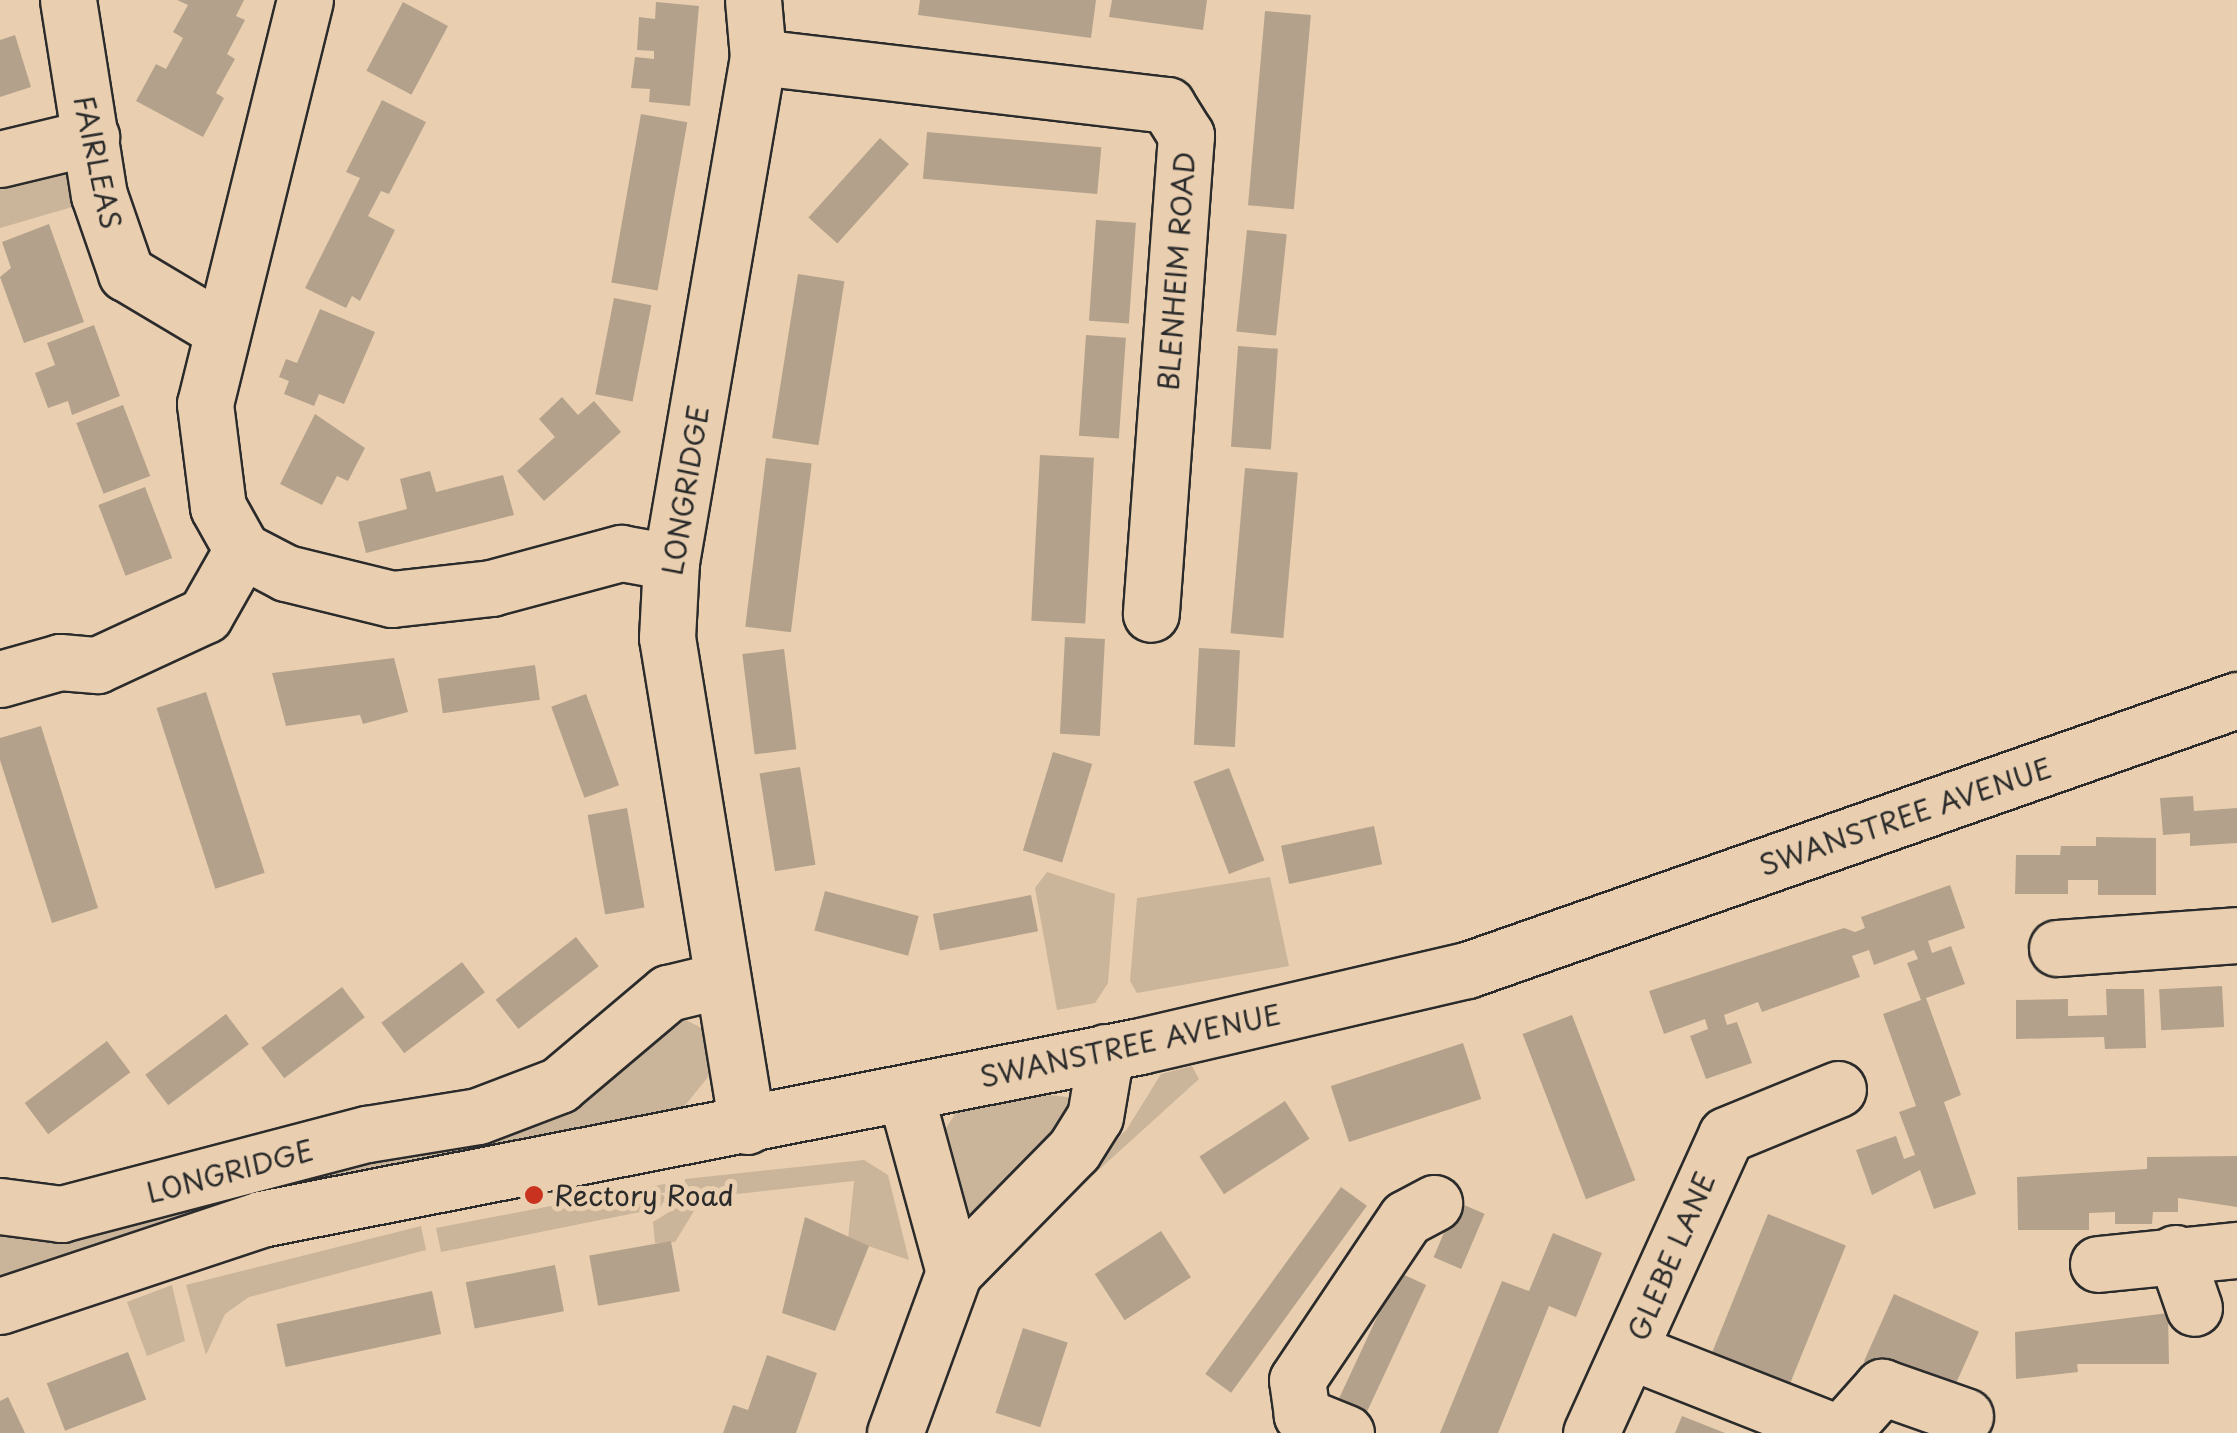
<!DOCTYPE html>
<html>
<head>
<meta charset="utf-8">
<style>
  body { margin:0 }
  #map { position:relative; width:2237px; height:1433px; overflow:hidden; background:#e9cfb0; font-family:"Playpen Sans",sans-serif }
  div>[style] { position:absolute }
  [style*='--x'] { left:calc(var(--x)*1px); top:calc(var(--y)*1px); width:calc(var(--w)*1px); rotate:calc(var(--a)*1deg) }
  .green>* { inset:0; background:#cab49a }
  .building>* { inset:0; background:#b4a18b; transform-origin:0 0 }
  .roads { filter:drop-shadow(2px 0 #2b2b2b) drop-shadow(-2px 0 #2b2b2b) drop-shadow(0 2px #2b2b2b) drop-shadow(0 -2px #2b2b2b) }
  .minor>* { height:55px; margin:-27.5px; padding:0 27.5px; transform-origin:27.5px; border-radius:27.5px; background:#e9cfb0 }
  .dots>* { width:28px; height:28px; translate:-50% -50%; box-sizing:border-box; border:5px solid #e9cfb0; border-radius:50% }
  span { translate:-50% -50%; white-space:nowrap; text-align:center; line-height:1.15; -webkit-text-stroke:10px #e9cfb0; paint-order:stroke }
  .street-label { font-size:28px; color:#2b2b2b }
  .poi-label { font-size:28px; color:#2b2b2b }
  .left { translate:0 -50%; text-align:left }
</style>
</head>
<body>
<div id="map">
  <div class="green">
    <div style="clip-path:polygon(55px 167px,74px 173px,79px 205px,0 228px,0 179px)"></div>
    <div style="clip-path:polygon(1047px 872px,1115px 894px,1108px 983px,1095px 1003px,1057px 1010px,1035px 888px)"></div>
    <div style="clip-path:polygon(1270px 877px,1289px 966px,1137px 993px,1130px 981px,1137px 898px)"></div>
    <div style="clip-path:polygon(677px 1016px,704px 1029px,712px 1072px,679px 1113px,0 1282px,0 1230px,123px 1214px)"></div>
    <div style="clip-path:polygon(1192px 1066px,1199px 1079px,1081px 1186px,1075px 1181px,1127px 1129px,1161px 1074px)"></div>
    <div style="clip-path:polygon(1050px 1095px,1067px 1097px,1079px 1110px,969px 1229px,943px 1133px,957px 1111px)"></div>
    <div style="clip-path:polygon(864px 1160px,888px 1175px,909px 1260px,848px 1239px,854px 1181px,702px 1198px,675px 1242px,655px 1243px,653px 1222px,682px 1204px,685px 1179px)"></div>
    <div style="clip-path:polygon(675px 1182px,660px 1208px,441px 1252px,436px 1228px)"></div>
    <div style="clip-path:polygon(421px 1226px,426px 1250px,249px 1297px,225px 1314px,206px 1355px,186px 1285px)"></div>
    <div style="clip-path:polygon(172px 1285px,185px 1341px,147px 1356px,127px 1302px)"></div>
  </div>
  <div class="building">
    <div style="clip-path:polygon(177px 0,244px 0,236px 16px,245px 20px,227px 54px,235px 59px,216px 93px,224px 98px,203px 137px,136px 101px,156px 64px,166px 69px,183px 38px,173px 32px,188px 5px)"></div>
    <div style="clip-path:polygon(920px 0,1096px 0,1091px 38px,918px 15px)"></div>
    <div style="clip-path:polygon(1112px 0,1207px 0,1203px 30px,1109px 17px)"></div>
    <div style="left:403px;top:2px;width:51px;height:78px;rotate:28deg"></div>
    <div style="clip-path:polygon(656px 2px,699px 6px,690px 106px,649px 102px,650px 89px,631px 88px,635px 57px,654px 59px,654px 51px,637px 50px,639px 17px,655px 19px)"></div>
    <div style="left:1265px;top:11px;width:46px;height:195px;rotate:5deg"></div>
    <div style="clip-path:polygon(15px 35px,31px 87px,0 97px,0 40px)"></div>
    <div style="clip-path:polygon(382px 100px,426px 122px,389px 194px,381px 191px,368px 216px,395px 230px,360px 301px,352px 296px,346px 308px,305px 288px,360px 178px,346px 172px)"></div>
    <div style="left:641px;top:114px;width:47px;height:171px;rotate:10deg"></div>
    <div style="left:927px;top:132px;width:175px;height:47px;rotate:5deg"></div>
    <div style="left:880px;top:138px;width:39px;height:107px;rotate:42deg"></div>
    <div style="left:1096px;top:220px;width:40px;height:101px;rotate:4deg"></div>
    <div style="clip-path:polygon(49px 224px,84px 322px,24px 343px,0 277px,11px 268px,2px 242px)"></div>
    <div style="left:1247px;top:230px;width:40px;height:102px;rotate:6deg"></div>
    <div style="left:798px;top:274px;width:47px;height:166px;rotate:9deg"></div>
    <div style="left:614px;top:298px;width:38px;height:98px;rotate:11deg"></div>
    <div style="clip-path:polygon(320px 309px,375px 332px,344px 404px,319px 394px,314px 406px,284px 394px,289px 381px,279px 377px,286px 359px,297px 363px)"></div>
    <div style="clip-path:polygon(94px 325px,120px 396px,72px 415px,68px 401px,48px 408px,35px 373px,55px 365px,47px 343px)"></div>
    <div style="left:1086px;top:335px;width:40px;height:101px;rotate:4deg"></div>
    <div style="left:1238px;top:346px;width:40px;height:101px;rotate:4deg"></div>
    <div style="clip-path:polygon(562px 397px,578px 415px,594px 401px,621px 432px,544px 501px,517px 471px,555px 437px,539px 419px)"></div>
    <div style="left:123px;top:405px;width:76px;height:50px;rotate:69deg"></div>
    <div style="clip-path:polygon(315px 414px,365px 448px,348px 481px,337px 476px,322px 505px,280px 484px)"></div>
    <div style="left:1040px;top:455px;width:54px;height:166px;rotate:3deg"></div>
    <div style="left:766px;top:458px;width:46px;height:170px;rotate:7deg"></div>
    <div style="left:1245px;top:468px;width:53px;height:166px;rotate:5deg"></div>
    <div style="clip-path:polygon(430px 471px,436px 492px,503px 475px,514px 515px,366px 553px,358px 522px,407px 509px,400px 479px)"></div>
    <div style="left:145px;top:487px;width:76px;height:50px;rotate:69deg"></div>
    <div style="left:1065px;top:637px;width:40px;height:97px;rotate:3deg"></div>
    <div style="left:1199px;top:648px;width:41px;height:97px;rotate:3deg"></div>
    <div style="left:784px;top:649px;width:101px;height:42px;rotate:83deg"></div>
    <div style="clip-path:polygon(394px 658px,408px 712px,363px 724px,360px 715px,286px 726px,272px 673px)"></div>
    <div style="left:535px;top:665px;width:35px;height:98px;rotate:82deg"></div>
    <div style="left:206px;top:692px;width:190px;height:52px;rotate:72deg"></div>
    <div style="left:586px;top:694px;width:97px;height:37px;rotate:70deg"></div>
    <div style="clip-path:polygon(41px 726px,98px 908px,52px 923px,0 760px,0 738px)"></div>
    <div style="left:1053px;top:752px;width:41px;height:103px;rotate:17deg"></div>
    <div style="left:800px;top:767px;width:99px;height:41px;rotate:81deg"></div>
    <div style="left:1229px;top:768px;width:99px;height:38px;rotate:69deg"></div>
    <div style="clip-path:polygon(2193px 796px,2194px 811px,2237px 808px,2237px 843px,2190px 846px,2190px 833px,2163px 835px,2160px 798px)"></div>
    <div style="left:627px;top:808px;width:101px;height:40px;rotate:80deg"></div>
    <div style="left:1374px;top:826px;width:39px;height:95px;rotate:78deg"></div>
    <div style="clip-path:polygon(2096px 837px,2156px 838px,2156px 895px,2098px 895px,2098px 880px,2068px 880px,2068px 894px,2015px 894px,2016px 855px,2060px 855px,2061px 846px,2096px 846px)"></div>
    <div style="clip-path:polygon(1950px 885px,1965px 928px,1928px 941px,1932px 953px,1951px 946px,1965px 984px,1926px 998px,1961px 1095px,1944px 1102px,1976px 1194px,1934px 1209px,1920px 1170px,1872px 1195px,1856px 1150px,1896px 1136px,1904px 1159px,1915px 1155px,1899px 1112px,1916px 1106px,1883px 1014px,1921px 1000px,1907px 963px,1918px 959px,1914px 950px,1874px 965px,1869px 950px,1852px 956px,1860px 977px,1762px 1012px,1758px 1002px,1724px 1015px,1727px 1025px,1737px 1022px,1752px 1063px,1706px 1079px,1690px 1036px,1708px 1029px,1705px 1019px,1664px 1034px,1649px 991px,1844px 928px,1855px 932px,1865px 928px,1861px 917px)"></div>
    <div style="left:825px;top:891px;width:97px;height:41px;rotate:15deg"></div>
    <div style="left:1031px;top:895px;width:37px;height:100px;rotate:79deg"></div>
    <div style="left:576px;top:937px;width:37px;height:102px;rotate:52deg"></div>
    <div style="left:462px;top:962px;width:38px;height:101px;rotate:53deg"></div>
    <div style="left:2222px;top:986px;width:41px;height:63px;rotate:87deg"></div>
    <div style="left:342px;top:987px;width:38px;height:101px;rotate:53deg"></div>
    <div style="clip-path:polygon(2106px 989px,2144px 989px,2146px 1048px,2105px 1049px,2104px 1037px,2016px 1039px,2016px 1000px,2068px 999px,2068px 1016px,2107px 1015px)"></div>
    <div style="left:226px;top:1014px;width:38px;height:101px;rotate:53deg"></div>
    <div style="left:1572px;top:1015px;width:177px;height:53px;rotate:69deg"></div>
    <div style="left:107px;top:1041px;width:39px;height:103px;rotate:53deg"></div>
    <div style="left:1463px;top:1043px;width:59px;height:139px;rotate:72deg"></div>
    <div style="left:1285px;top:1101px;width:45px;height:102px;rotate:57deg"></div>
    <div style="clip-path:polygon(2237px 1156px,2237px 1207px,2178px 1198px,2178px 1212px,2153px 1212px,2152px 1224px,2115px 1224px,2115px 1212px,2089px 1213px,2089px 1230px,2018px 1230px,2017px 1177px,2147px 1169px,2147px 1157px)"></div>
    <div style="left:1341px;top:1187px;width:32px;height:231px;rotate:36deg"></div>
    <div style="left:1457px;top:1202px;width:30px;height:60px;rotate:23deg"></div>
    <div style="left:1768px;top:1214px;width:84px;height:173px;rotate:22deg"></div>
    <div style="clip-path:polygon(805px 1217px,869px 1246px,835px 1331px,782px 1313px)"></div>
    <div style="left:1161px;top:1231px;width:55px;height:79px;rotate:57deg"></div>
    <div style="clip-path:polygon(1553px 1233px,1602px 1253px,1576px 1317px,1549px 1306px,1498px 1433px,1440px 1433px,1502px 1281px,1529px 1291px)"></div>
    <div style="left:671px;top:1241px;width:51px;height:83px;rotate:80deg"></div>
    <div style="left:555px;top:1265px;width:47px;height:91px;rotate:79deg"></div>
    <div style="left:1398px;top:1272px;width:31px;height:152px;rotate:25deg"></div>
    <div style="left:432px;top:1291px;width:44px;height:159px;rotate:78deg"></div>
    <div style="left:1894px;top:1294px;width:93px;height:74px;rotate:24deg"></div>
    <div style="clip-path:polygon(2168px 1313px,2169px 1364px,2077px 1364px,2078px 1372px,2016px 1379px,2015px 1332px)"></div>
    <div style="left:1023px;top:1328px;width:47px;height:89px;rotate:18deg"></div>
    <div style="left:128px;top:1352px;width:51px;height:87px;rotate:69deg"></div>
    <div style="clip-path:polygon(767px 1355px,817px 1373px,796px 1433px,723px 1433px,733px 1405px,748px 1410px)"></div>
    <div style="clip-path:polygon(8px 1397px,25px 1433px,0 1433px,0 1401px)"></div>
    <div style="clip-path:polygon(1682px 1416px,1725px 1433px,1675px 1433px)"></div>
  </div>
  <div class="roads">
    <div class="minor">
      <div style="--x:68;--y:0;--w:197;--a:81"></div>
      <div style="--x:99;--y:195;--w:83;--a:70.9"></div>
      <div style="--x:126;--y:273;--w:109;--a:30.8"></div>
      <div style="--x:758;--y:57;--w:412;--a:6.7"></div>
      <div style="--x:1167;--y:105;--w:36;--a:58"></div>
      <div style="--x:1186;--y:135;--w:480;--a:94.2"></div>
      <div style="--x:0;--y:159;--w:94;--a:-13.6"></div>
      <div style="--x:242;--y:550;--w:49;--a:-119.2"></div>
      <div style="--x:218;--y:507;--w:104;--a:-97.2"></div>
      <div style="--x:205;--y:404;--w:416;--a:-76.1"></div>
      <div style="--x:242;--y:550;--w:50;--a:27.6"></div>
      <div style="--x:286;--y:573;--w:109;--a:13.8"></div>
      <div style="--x:392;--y:599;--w:100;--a:-6.3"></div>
      <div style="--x:491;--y:588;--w:135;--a:-15.1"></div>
      <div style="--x:621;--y:553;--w:51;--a:10.2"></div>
      <div style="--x:0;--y:679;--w:62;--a:-15.8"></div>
      <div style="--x:60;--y:662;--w:37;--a:5"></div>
      <div style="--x:97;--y:665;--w:119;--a:-24.8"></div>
      <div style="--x:205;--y:615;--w:75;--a:-60.4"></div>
      <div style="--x:2057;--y:948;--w:180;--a:-4.1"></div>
      <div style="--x:905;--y:1093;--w:186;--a:74.7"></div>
      <div style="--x:747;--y:1126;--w:495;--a:-99.3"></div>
      <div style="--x:667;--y:638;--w:76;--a:-87"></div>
      <div style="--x:671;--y:562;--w:512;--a:-80.23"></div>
      <div style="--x:758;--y:57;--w:57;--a:-95"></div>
      <div style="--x:0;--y:1206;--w:62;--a:7.5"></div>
      <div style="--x:61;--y:1214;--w:316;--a:-14.7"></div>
      <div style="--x:367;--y:1134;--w:112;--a:-9.2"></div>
      <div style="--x:478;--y:1116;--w:87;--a:-20.9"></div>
      <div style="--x:559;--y:1085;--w:143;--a:-40.2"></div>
      <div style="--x:668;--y:993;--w:51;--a:-13.5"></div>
      <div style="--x:2175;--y:1253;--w:58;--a:70.9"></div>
      <div style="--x:2098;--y:1264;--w:140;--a:-5.8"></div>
      <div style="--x:0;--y:1306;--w:275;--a:-18.4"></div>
      <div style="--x:261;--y:1219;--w:896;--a:-11.13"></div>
      <div style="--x:1140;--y:1046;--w:336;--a:-13.1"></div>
      <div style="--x:1467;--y:970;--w:816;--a:-19.32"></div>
      <div style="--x:1630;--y:1351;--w:224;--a:21.5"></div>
      <div style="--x:895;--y:1433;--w:171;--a:-69.9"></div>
      <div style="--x:954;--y:1272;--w:171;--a:-45.5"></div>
      <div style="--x:1074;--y:1150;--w:39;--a:-58"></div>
      <div style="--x:1095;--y:1117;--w:66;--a:-80.4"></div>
      <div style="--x:1346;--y:1433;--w:48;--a:-157.8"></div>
      <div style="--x:1302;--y:1415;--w:35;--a:-98"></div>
      <div style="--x:1297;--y:1380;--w:195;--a:-56.1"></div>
      <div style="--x:1406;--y:1218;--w:32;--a:-28"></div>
      <div style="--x:1591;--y:1433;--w:327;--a:-65.6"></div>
      <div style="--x:1726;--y:1135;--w:121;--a:-22.3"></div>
      <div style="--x:1841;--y:1433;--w:62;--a:-48.3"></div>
      <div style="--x:1882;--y:1387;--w:88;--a:19.3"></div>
    </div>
  </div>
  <div class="dots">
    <div style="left:534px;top:1195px;background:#c8321e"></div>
  </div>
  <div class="street-label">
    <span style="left:98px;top:162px;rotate:78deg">FAIRLEAS</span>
    <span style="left:1176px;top:271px;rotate:-86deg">BLENHEIM ROAD</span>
    <span style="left:685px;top:490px;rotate:-81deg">LONGRIDGE</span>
    <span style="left:1905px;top:816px;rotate:-19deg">SWANSTREE AVENUE</span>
    <span style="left:1130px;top:1045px;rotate:-12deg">SWANSTREE AVENUE</span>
    <span style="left:230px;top:1171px;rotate:-15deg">LONGRIDGE</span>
    <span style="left:1671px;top:1256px;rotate:-67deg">GLEBE LANE</span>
  </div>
  <div class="poi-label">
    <span class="left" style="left:554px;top:1195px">Rectory Road</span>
  </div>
</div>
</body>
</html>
